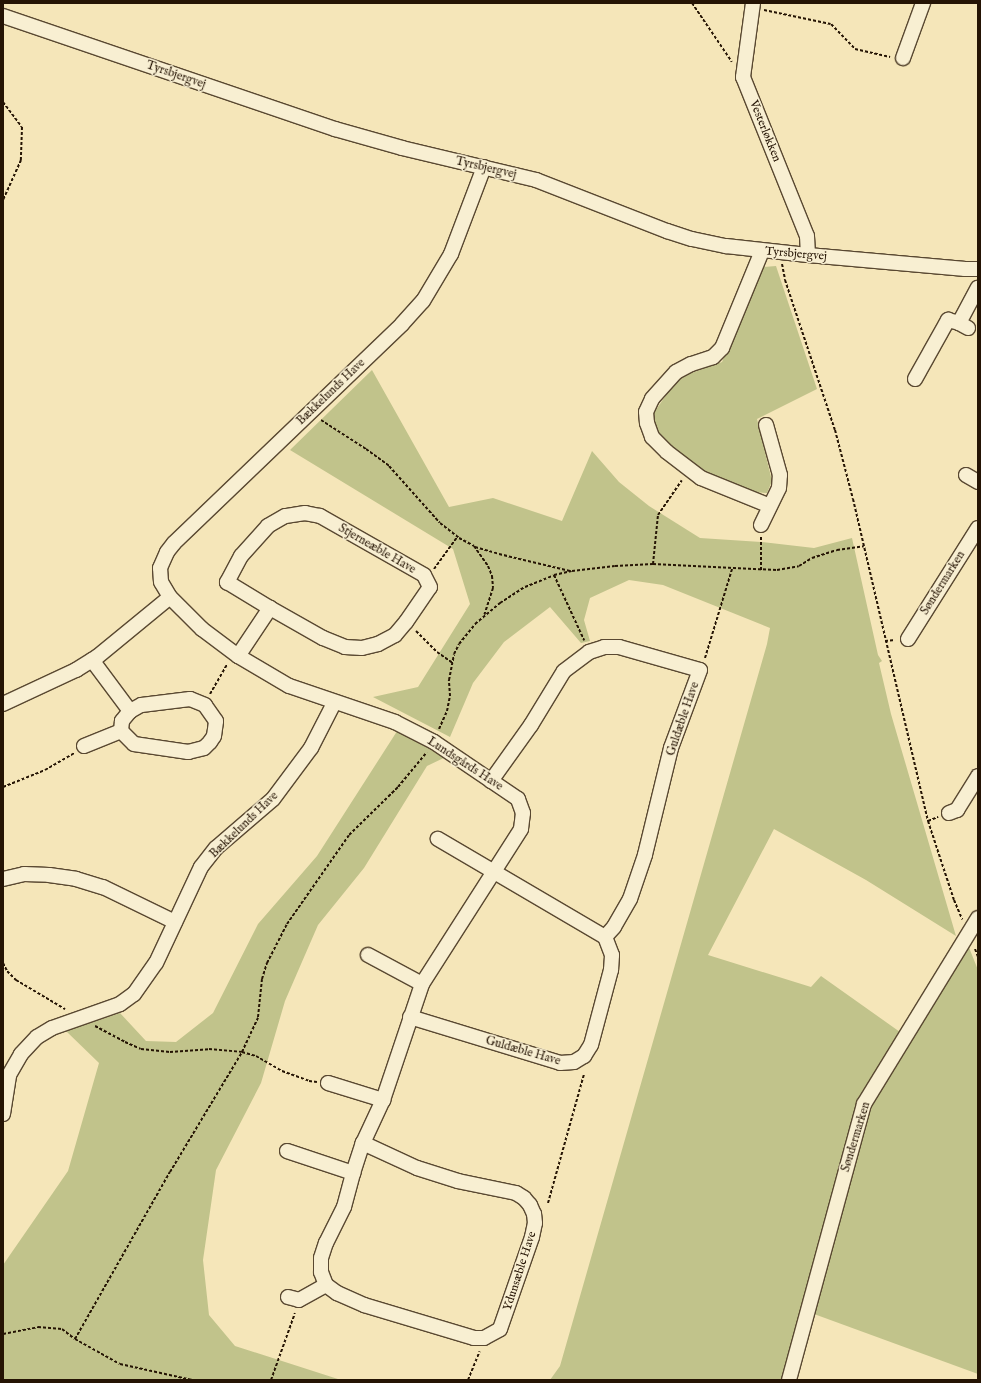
<!DOCTYPE html>
<html>
<head>
<meta charset="utf-8">
<style>
  body { margin:0 }
  #map { position:relative; width:981px; height:1383px; overflow:hidden; background:#f5e6b9; font-family:"IM FELL English",serif }
  div>[style] { position:absolute }
  [style*='--x'] { left:calc(var(--x)*1px); top:calc(var(--y)*1px); width:calc(var(--w)*1px); rotate:calc(var(--a)*1deg) }
  .green>* { inset:0; background:#c1c38b }
  .path>* { height:2px; margin-top:-1px; transform-origin:0; background:repeating-linear-gradient(90deg,#251404 0 3px,transparent 0 5px) }
  .roads { filter:drop-shadow(1px 0 #594831) drop-shadow(-1px 0 #594831) drop-shadow(0 1px #594831) drop-shadow(0 -1px #594831) }
  .minor>* { height:14px; margin:-7px; padding:0 7px; transform-origin:7px; border-radius:7px; background:#f8efd2 }
  span { translate:-50% -50%; white-space:nowrap; text-align:center; line-height:1.15; -webkit-text-stroke:3px #f8efd2; paint-order:stroke }
  .street-label { font-size:12px; color:#251404 }
  .frame { position:absolute; inset:0; border:4px solid #251404; pointer-events:none }
</style>
</head>
<body>
<div id="map">
  <div class="green">
    <div style="clip-path:polygon(776px 266px,817px 389px,757px 419px,772px 481px,767px 493px,752px 492px,706px 473px,663px 443px,651px 417px,673px 385px,686px 375px,722px 362px,764px 267px)"></div>
    <div style="clip-path:polygon(372px 370px,449px 507px,493px 498px,562px 521px,592px 451px,619px 482px,649px 506px,700px 538px,761px 542px,814px 548px,852px 538px,878px 655px,882px 661px,879px 663px,891px 714px,956px 936px,866px 880px,774px 829px,708px 955px,811px 987px,821px 976px,900px 1032px,859px 1104px,781px 1380px,550px 1380px,560px 1366px,767px 644px,770px 628px,663px 585px,629px 580px,590px 598px,584px 620px,590px 641px,581px 643px,550px 607px,504px 642px,473px 683px,450px 737px,373px 697px,418px 687px,470px 604px,453px 549px,290px 450px)"></div>
    <div style="clip-path:polygon(401px 725px,452px 754px,427px 766px,364px 868px,318px 925px,285px 1001px,261px 1083px,216px 1170px,203px 1260px,209px 1315px,235px 1346px,341px 1380px,3px 1380px,3px 1265px,68px 1171px,99px 1063px,66px 1031px,120px 1013px,146px 1041px,176px 1042px,213px 1013px,258px 924px,317px 856px)"></div>
    <div style="clip-path:polygon(968px 945px,978px 970px,978px 1374px,814px 1314px,868px 1103px)"></div>
  </div>
  <div class="path">
    <div style="--x:692;--y:3;--w:71;--a:55.9"></div>
    <div style="--x:764;--y:10;--w:68;--a:11.8"></div>
    <div style="--x:831;--y:24;--w:35;--a:46"></div>
    <div style="--x:855;--y:49;--w:36;--a:13"></div>
    <div style="--x:3;--y:102;--w:31;--a:53"></div>
    <div style="--x:22;--y:127;--w:33;--a:92"></div>
    <div style="--x:21;--y:160;--w:44;--a:114.2"></div>
    <div style="--x:782;--y:264;--w:16;--a:79"></div>
    <div style="--x:785;--y:280;--w:158;--a:71.6"></div>
    <div style="--x:835;--y:430;--w:71;--a:75.4"></div>
    <div style="--x:853;--y:499;--w:331;--a:76.9"></div>
    <div style="--x:928;--y:821;--w:83;--a:71.8"></div>
    <div style="--x:954;--y:900;--w:21;--a:67"></div>
    <div style="--x:321;--y:420;--w:54;--a:32.8"></div>
    <div style="--x:366;--y:449;--w:29;--a:36"></div>
    <div style="--x:389;--y:466;--w:76;--a:48.2"></div>
    <div style="--x:440;--y:523;--w:24;--a:38"></div>
    <div style="--x:459;--y:538;--w:17;--a:28"></div>
    <div style="--x:474;--y:546;--w:24;--a:55"></div>
    <div style="--x:488;--y:566;--w:11;--a:68"></div>
    <div style="--x:492;--y:576;--w:12;--a:85"></div>
    <div style="--x:493;--y:588;--w:28;--a:108"></div>
    <div style="--x:475;--y:547;--w:25;--a:16"></div>
    <div style="--x:499;--y:554;--w:73;--a:13.5"></div>
    <div style="--x:653;--y:564;--w:49;--a:-84.2"></div>
    <div style="--x:658;--y:515;--w:42;--a:-55.6"></div>
    <div style="--x:434;--y:569;--w:39;--a:-54"></div>
    <div style="--x:761;--y:570;--w:33;--a:-90"></div>
    <div style="--x:554;--y:575;--w:72;--a:65.2"></div>
    <div style="--x:416;--y:631;--w:30;--a:45"></div>
    <div style="--x:437;--y:652;--w:19;--a:35"></div>
    <div style="--x:885;--y:641;--w:10;--a:-6"></div>
    <div style="--x:705;--y:658;--w:93;--a:-73.1"></div>
    <div style="--x:210;--y:694;--w:34;--a:-60"></div>
    <div style="--x:439;--y:729;--w:20;--a:-66"></div>
    <div style="--x:447;--y:711;--w:15;--a:-79"></div>
    <div style="--x:450;--y:696;--w:16;--a:-94"></div>
    <div style="--x:449;--y:680;--w:26;--a:-79"></div>
    <div style="--x:454;--y:654;--w:11;--a:-63"></div>
    <div style="--x:459;--y:644;--w:26;--a:-51"></div>
    <div style="--x:475;--y:624;--w:33;--a:-40"></div>
    <div style="--x:500;--y:603;--w:30;--a:-33"></div>
    <div style="--x:525;--y:587;--w:31;--a:-22"></div>
    <div style="--x:554;--y:575;--w:18;--a:-13"></div>
    <div style="--x:572;--y:571;--w:43;--a:-6.6"></div>
    <div style="--x:615;--y:566;--w:38;--a:-3"></div>
    <div style="--x:653;--y:564;--w:124;--a:2.8"></div>
    <div style="--x:777;--y:570;--w:22;--a:-10"></div>
    <div style="--x:799;--y:566;--w:15;--a:-32"></div>
    <div style="--x:812;--y:558;--w:26;--a:-18"></div>
    <div style="--x:837;--y:550;--w:27;--a:-8"></div>
    <div style="--x:3;--y:787;--w:45;--a:-22"></div>
    <div style="--x:45;--y:770;--w:34;--a:-30"></div>
    <div style="--x:928;--y:821;--w:11;--a:-22"></div>
    <div style="--x:975;--y:949;--w:9;--a:69"></div>
    <div style="--x:3;--y:963;--w:9;--a:63"></div>
    <div style="--x:7;--y:971;--w:13;--a:45"></div>
    <div style="--x:16;--y:980;--w:57;--a:30.6"></div>
    <div style="--x:95;--y:1026;--w:34;--a:28"></div>
    <div style="--x:125;--y:1042;--w:17;--a:24"></div>
    <div style="--x:141;--y:1049;--w:29;--a:6"></div>
    <div style="--x:170;--y:1052;--w:39;--a:-4"></div>
    <div style="--x:209;--y:1049;--w:33;--a:5"></div>
    <div style="--x:242;--y:1052;--w:15;--a:16"></div>
    <div style="--x:256;--y:1056;--w:30;--a:30"></div>
    <div style="--x:282;--y:1071;--w:29;--a:20"></div>
    <div style="--x:309;--y:1081;--w:8;--a:7"></div>
    <div style="--x:548;--y:1203;--w:134;--a:-74.4"></div>
    <div style="--x:3;--y:1334;--w:36;--a:-11"></div>
    <div style="--x:38;--y:1327;--w:24;--a:5"></div>
    <div style="--x:62;--y:1329;--w:16;--a:38"></div>
    <div style="--x:75;--y:1339;--w:51;--a:29.1"></div>
    <div style="--x:120;--y:1364;--w:74;--a:12.5"></div>
    <div style="--x:75;--y:1339;--w:192;--a:-60.4"></div>
    <div style="--x:170;--y:1172;--w:140;--a:-59"></div>
    <div style="--x:242;--y:1052;--w:38;--a:-65"></div>
    <div style="--x:258;--y:1017;--w:38;--a:-84"></div>
    <div style="--x:262;--y:979;--w:17;--a:-73"></div>
    <div style="--x:267;--y:963;--w:44;--a:-62.9"></div>
    <div style="--x:287;--y:924;--w:108;--a:-55.1"></div>
    <div style="--x:349;--y:835;--w:69;--a:-44.4"></div>
    <div style="--x:398;--y:787;--w:45;--a:-50.4"></div>
    <div style="--x:271;--y:1380;--w:71;--a:-70.3"></div>
    <div style="--x:468;--y:1380;--w:31;--a:-68"></div>
  </div>
  <div class="roads">
    <div class="minor">
      <div style="--x:753;--y:3;--w:75;--a:97.7"></div>
      <div style="--x:743;--y:77;--w:171;--a:68.1"></div>
      <div style="--x:807;--y:236;--w:19;--a:87"></div>
      <div style="--x:3;--y:16;--w:351;--a:18.8"></div>
      <div style="--x:335;--y:129;--w:70;--a:15.8"></div>
      <div style="--x:402;--y:148;--w:138;--a:13.4"></div>
      <div style="--x:536;--y:180;--w:141;--a:21.3"></div>
      <div style="--x:667;--y:231;--w:26;--a:18"></div>
      <div style="--x:692;--y:239;--w:35;--a:12"></div>
      <div style="--x:726;--y:246;--w:82;--a:6.3"></div>
      <div style="--x:808;--y:255;--w:158;--a:5.1"></div>
      <div style="--x:965;--y:269;--w:13;--a:0"></div>
      <div style="--x:903;--y:58;--w:59;--a:-70"></div>
      <div style="--x:762;--y:251;--w:105;--a:112.4"></div>
      <div style="--x:722;--y:348;--w:13;--a:135"></div>
      <div style="--x:713;--y:357;--w:23;--a:162"></div>
      <div style="--x:691;--y:364;--w:17;--a:152"></div>
      <div style="--x:676;--y:372;--w:36;--a:132"></div>
      <div style="--x:652;--y:399;--w:14;--a:115"></div>
      <div style="--x:646;--y:412;--w:11;--a:85"></div>
      <div style="--x:647;--y:423;--w:15;--a:70"></div>
      <div style="--x:652;--y:437;--w:21;--a:45"></div>
      <div style="--x:667;--y:452;--w:43;--a:37.4"></div>
      <div style="--x:701;--y:478;--w:74;--a:22.1"></div>
      <div style="--x:968;--y:328;--w:10;--a:-151"></div>
      <div style="--x:959;--y:323;--w:40;--a:-62"></div>
      <div style="--x:915;--y:379;--w:68;--a:-60.8"></div>
      <div style="--x:948;--y:320;--w:11;--a:15"></div>
      <div style="--x:966;--y:475;--w:14;--a:30"></div>
      <div style="--x:761;--y:525;--w:41;--a:-64.1"></div>
      <div style="--x:779;--y:488;--w:13;--a:-86"></div>
      <div style="--x:780;--y:475;--w:52;--a:-105.6"></div>
      <div style="--x:908;--y:639;--w:131;--a:-57.8"></div>
      <div style="--x:238;--y:656;--w:58;--a:-56.3"></div>
      <div style="--x:270;--y:608;--w:61;--a:29.5"></div>
      <div style="--x:323;--y:638;--w:24;--a:22"></div>
      <div style="--x:345;--y:647;--w:17;--a:3"></div>
      <div style="--x:362;--y:648;--w:16;--a:-14"></div>
      <div style="--x:378;--y:644;--w:19;--a:-28"></div>
      <div style="--x:395;--y:635;--w:17;--a:-50"></div>
      <div style="--x:406;--y:622;--w:42;--a:-55.6"></div>
      <div style="--x:430;--y:587;--w:13;--a:-117"></div>
      <div style="--x:424;--y:575;--w:120;--a:-150.4"></div>
      <div style="--x:320;--y:516;--w:15;--a:-169"></div>
      <div style="--x:305;--y:513;--w:20;--a:171"></div>
      <div style="--x:285;--y:516;--w:20;--a:150"></div>
      <div style="--x:268;--y:526;--w:40;--a:132"></div>
      <div style="--x:241;--y:556;--w:30;--a:118"></div>
      <div style="--x:227;--y:582;--w:50;--a:31.2"></div>
      <div style="--x:92;--y:660;--w:64;--a:53.3"></div>
      <div style="--x:3;--y:704;--w:81;--a:-25"></div>
      <div style="--x:76;--y:670;--w:25;--a:-32"></div>
      <div style="--x:97;--y:657;--w:94;--a:-39.4"></div>
      <div style="--x:84;--y:746;--w:40;--a:-22"></div>
      <div style="--x:121;--y:731;--w:18;--a:45"></div>
      <div style="--x:134;--y:744;--w:55;--a:8.4"></div>
      <div style="--x:188;--y:752;--w:16;--a:-14"></div>
      <div style="--x:204;--y:748;--w:8;--a:-45"></div>
      <div style="--x:210;--y:742;--w:7;--a:-56"></div>
      <div style="--x:214;--y:736;--w:15;--a:-82"></div>
      <div style="--x:216;--y:721;--w:19;--a:-125"></div>
      <div style="--x:205;--y:705;--w:16;--a:-158"></div>
      <div style="--x:190;--y:699;--w:49;--a:173"></div>
      <div style="--x:141;--y:705;--w:13;--a:151"></div>
      <div style="--x:130;--y:711;--w:13;--a:129"></div>
      <div style="--x:122;--y:721;--w:10;--a:96"></div>
      <div style="--x:491;--y:781;--w:69;--a:-54.5"></div>
      <div style="--x:531;--y:725;--w:63;--a:-58.6"></div>
      <div style="--x:564;--y:671;--w:31;--a:-37"></div>
      <div style="--x:589;--y:652;--w:16;--a:-18"></div>
      <div style="--x:604;--y:647;--w:15;--a:0"></div>
      <div style="--x:619;--y:647;--w:84;--a:15.9"></div>
      <div style="--x:700;--y:670;--w:83;--a:110.4"></div>
      <div style="--x:671;--y:748;--w:110;--a:103.7"></div>
      <div style="--x:645;--y:855;--w:46;--a:108.8"></div>
      <div style="--x:630;--y:899;--w:32;--a:120"></div>
      <div style="--x:614;--y:927;--w:13;--a:132"></div>
      <div style="--x:949;--y:813;--w:9;--a:-21"></div>
      <div style="--x:957;--y:810;--w:40;--a:-58"></div>
      <div style="--x:3;--y:879;--w:22;--a:-13"></div>
      <div style="--x:24;--y:874;--w:25;--a:2"></div>
      <div style="--x:49;--y:875;--w:27;--a:8"></div>
      <div style="--x:76;--y:879;--w:28;--a:17"></div>
      <div style="--x:103;--y:887;--w:80;--a:25.9"></div>
      <div style="--x:368;--y:955;--w:61;--a:28.2"></div>
      <div style="--x:410;--y:1017;--w:157;--a:17"></div>
      <div style="--x:560;--y:1063;--w:14;--a:-4"></div>
      <div style="--x:574;--y:1062;--w:12;--a:-31"></div>
      <div style="--x:584;--y:1056;--w:13;--a:-58"></div>
      <div style="--x:591;--y:1045;--w:78;--a:-75.1"></div>
      <div style="--x:611;--y:970;--w:15;--a:-86"></div>
      <div style="--x:612;--y:955;--w:19;--a:-111"></div>
      <div style="--x:605;--y:937;--w:194;--a:-149.6"></div>
      <div style="--x:328;--y:1083;--w:58;--a:17.2"></div>
      <div style="--x:3;--y:1114;--w:39;--a:-81"></div>
      <div style="--x:9;--y:1075;--w:24;--a:-60"></div>
      <div style="--x:21;--y:1054;--w:23;--a:-47"></div>
      <div style="--x:37;--y:1037;--w:17;--a:-31"></div>
      <div style="--x:52;--y:1028;--w:72;--a:-19.4"></div>
      <div style="--x:120;--y:1004;--w:17;--a:-36"></div>
      <div style="--x:134;--y:994;--w:38;--a:-55"></div>
      <div style="--x:156;--y:963;--w:106;--a:-64.9"></div>
      <div style="--x:201;--y:867;--w:24;--a:-52"></div>
      <div style="--x:216;--y:848;--w:75;--a:-40.7"></div>
      <div style="--x:273;--y:799;--w:64;--a:-53.3"></div>
      <div style="--x:311;--y:748;--w:51;--a:-62.9"></div>
      <div style="--x:287;--y:1151;--w:70;--a:18.4"></div>
      <div style="--x:326;--y:1285;--w:14;--a:36"></div>
      <div style="--x:337;--y:1293;--w:30;--a:24"></div>
      <div style="--x:364;--y:1305;--w:115;--a:16.7"></div>
      <div style="--x:474;--y:1338;--w:10;--a:0"></div>
      <div style="--x:484;--y:1338;--w:18;--a:-29"></div>
      <div style="--x:500;--y:1329;--w:97;--a:-70.8"></div>
      <div style="--x:532;--y:1237;--w:14;--a:-78"></div>
      <div style="--x:535;--y:1223;--w:9;--a:-96"></div>
      <div style="--x:534;--y:1214;--w:10;--a:-114"></div>
      <div style="--x:530;--y:1205;--w:9;--a:-131"></div>
      <div style="--x:524;--y:1198;--w:9;--a:-148"></div>
      <div style="--x:516;--y:1193;--w:59;--a:-168.3"></div>
      <div style="--x:458;--y:1181;--w:43;--a:-162.4"></div>
      <div style="--x:417;--y:1168;--w:60;--a:-155.2"></div>
      <div style="--x:288;--y:1297;--w:11;--a:15"></div>
      <div style="--x:299;--y:1300;--w:31;--a:-29"></div>
      <div style="--x:326;--y:1285;--w:14;--a:-111"></div>
      <div style="--x:321;--y:1272;--w:14;--a:-90"></div>
      <div style="--x:321;--y:1258;--w:16;--a:-72"></div>
      <div style="--x:326;--y:1243;--w:40;--a:-63.4"></div>
      <div style="--x:344;--y:1207;--w:35;--a:-75"></div>
      <div style="--x:353;--y:1173;--w:32;--a:-72"></div>
      <div style="--x:363;--y:1143;--w:47;--a:-65.1"></div>
      <div style="--x:383;--y:1100;--w:122;--a:-71.4"></div>
      <div style="--x:422;--y:984;--w:184;--a:-57.4"></div>
      <div style="--x:521;--y:829;--w:16;--a:-83"></div>
      <div style="--x:523;--y:813;--w:15;--a:-110"></div>
      <div style="--x:518;--y:799;--w:102;--a:-145.8"></div>
      <div style="--x:434;--y:742;--w:44;--a:-152.9"></div>
      <div style="--x:395;--y:722;--w:112;--a:-161.2"></div>
      <div style="--x:289;--y:686;--w:59;--a:-149.5"></div>
      <div style="--x:238;--y:656;--w:45;--a:-143.1"></div>
      <div style="--x:202;--y:629;--w:45;--a:-135"></div>
      <div style="--x:170;--y:597;--w:17;--a:-121"></div>
      <div style="--x:161;--y:582;--w:14;--a:-94"></div>
      <div style="--x:160;--y:568;--w:17;--a:-66"></div>
      <div style="--x:167;--y:552;--w:11;--a:-52"></div>
      <div style="--x:174;--y:543;--w:316;--a:-43.8"></div>
      <div style="--x:402;--y:324;--w:31;--a:-48"></div>
      <div style="--x:423;--y:301;--w:55;--a:-59.2"></div>
      <div style="--x:451;--y:254;--w:93;--a:-69.2"></div>
      <div style="--x:789;--y:1380;--w:286;--a:-74.8"></div>
      <div style="--x:864;--y:1104;--w:218;--a:-58.5"></div>
    </div>
  </div>
  <div class="street-label">
    <span style="left:176px;top:75px;rotate:19deg">Tyrsbjergvej</span>
    <span style="left:765px;top:131px;rotate:68deg">Vesterløkken</span>
    <span style="left:486px;top:168px;rotate:13deg">Tyrsbjergvej</span>
    <span style="left:796px;top:254px;rotate:5deg">Tyrsbjergvej</span>
    <span style="left:331px;top:392px;rotate:-44deg">Bækkelunds Have</span>
    <span style="left:377px;top:549px;rotate:30deg">Stjerneæble Have</span>
    <span style="left:943px;top:583px;rotate:-58deg">Søndermarken</span>
    <span style="left:683px;top:719px;rotate:-71deg">Guldæble Have</span>
    <span style="left:465px;top:764px;rotate:33deg">Lundsgårds Have</span>
    <span style="left:244px;top:825px;rotate:-44deg">Bækkelunds Have</span>
    <span style="left:523px;top:1051px;rotate:16deg">Guldæble Have</span>
    <span style="left:856px;top:1137px;rotate:-73deg">Søndermarken</span>
    <span style="left:520px;top:1271px;rotate:-72deg">Ydunsæble Have</span>
  </div>
  <div class="frame"></div>
</div>
</body>
</html>
